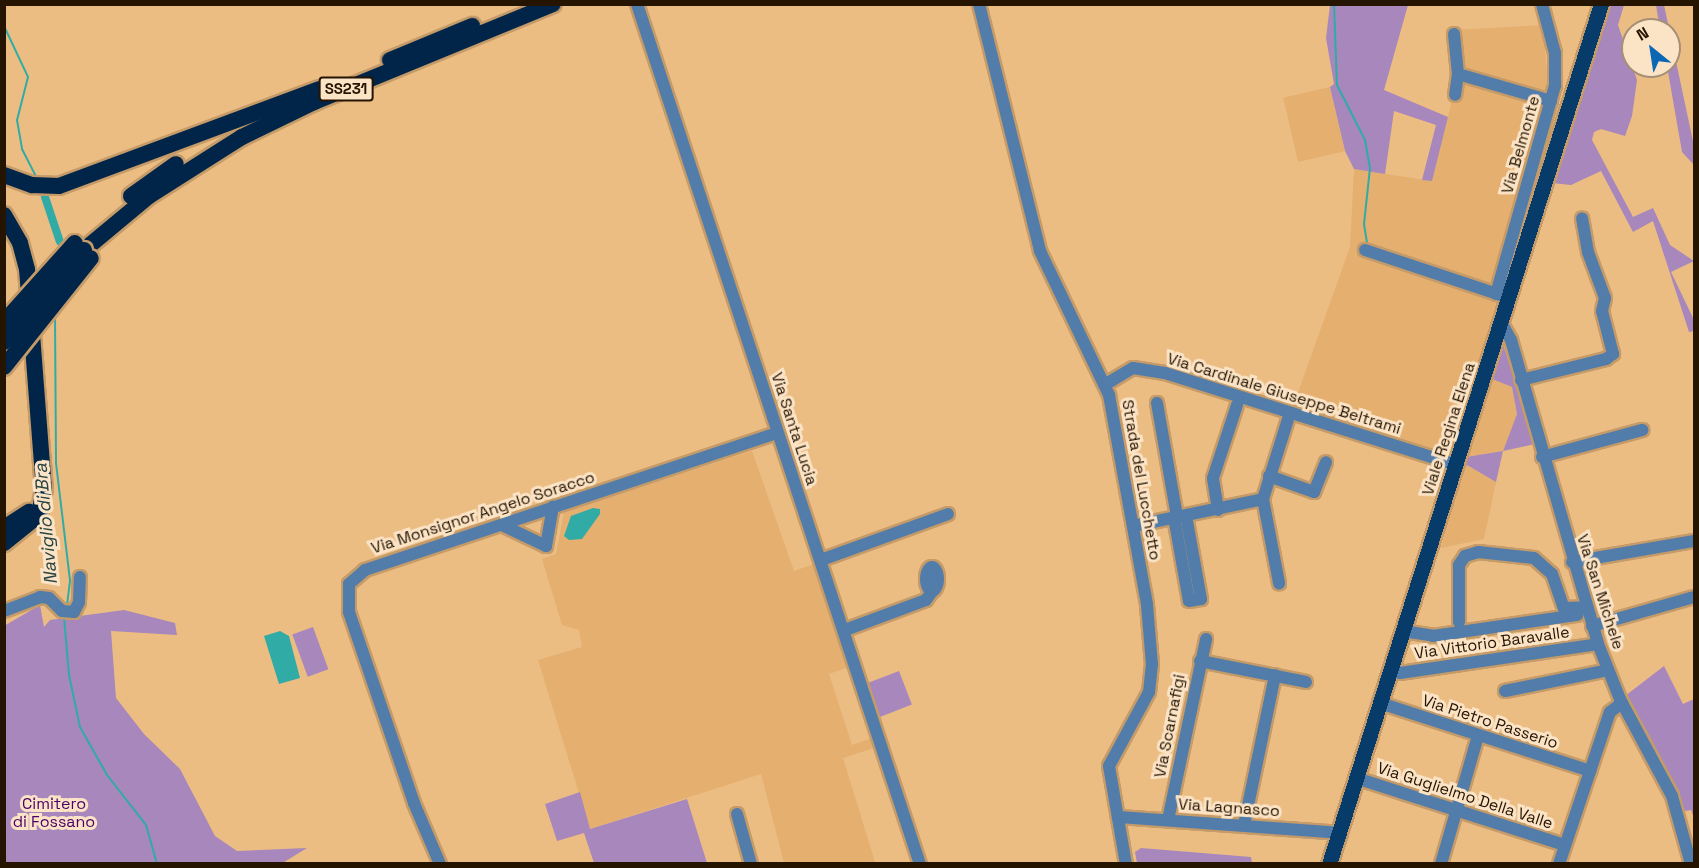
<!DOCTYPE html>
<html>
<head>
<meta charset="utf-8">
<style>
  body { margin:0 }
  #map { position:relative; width:1699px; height:868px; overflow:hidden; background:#ecbd83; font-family:"Space Grotesk",sans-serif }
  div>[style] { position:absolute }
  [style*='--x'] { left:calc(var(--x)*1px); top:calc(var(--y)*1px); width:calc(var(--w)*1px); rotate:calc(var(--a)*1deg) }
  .built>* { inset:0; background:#e4af6f; transform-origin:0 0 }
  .green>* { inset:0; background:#a787bc; transform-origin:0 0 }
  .water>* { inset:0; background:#31aba6 }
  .stream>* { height:2px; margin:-1px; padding:0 1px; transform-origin:1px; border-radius:1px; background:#31aba6 }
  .canal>* { height:8px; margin:-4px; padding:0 4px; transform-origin:4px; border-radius:4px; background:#31aba6 }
  .roads { filter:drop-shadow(2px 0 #c49b69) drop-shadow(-2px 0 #c49b69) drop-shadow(0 2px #c49b69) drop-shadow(0 -2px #c49b69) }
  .minor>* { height:12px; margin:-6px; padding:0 6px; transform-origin:6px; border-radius:6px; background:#527ca9 }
  .minor>.ring { margin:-6px; padding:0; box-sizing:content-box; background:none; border:12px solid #527ca9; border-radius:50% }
  .major>* { height:15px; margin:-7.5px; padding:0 7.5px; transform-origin:7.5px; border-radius:7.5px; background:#063b6a }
  .highway>* { height:16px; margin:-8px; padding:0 8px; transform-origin:8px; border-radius:8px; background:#012548 }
  .bridges { filter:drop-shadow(2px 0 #c49b69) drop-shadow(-2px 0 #c49b69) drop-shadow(0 2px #c49b69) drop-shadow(0 -2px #c49b69) }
  .highway-bridge>* { height:16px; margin:-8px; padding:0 8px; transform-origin:8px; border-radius:8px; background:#012548 }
  span { translate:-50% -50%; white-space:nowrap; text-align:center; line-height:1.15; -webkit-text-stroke:6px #fbe3c6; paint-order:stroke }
  .shield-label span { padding:2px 4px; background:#fbe3c6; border:2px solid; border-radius:4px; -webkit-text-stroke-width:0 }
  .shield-label { font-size:15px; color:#251400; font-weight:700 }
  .street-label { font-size:16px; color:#251400 }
  .park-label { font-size:16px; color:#4b006b }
  .water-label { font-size:18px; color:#284240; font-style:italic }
  .frame { position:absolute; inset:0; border:6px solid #251400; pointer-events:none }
  .north { position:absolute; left:1621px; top:18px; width:60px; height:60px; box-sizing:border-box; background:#fbe3c6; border:2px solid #a59077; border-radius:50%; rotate:330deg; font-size:16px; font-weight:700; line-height:24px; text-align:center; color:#251400 }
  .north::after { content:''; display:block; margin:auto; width:21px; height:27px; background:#0b66b3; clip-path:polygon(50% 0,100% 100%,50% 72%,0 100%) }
</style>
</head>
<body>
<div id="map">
  <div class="built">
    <div style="clip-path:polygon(1543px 25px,1549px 95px,1496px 287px,1401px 255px,1396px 266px,1504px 301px,1451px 457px,1292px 409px,1350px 247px,1354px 169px,1432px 181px,1456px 84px,1452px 30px)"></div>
    <div style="left:1330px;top:87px;width:66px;height:48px;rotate:77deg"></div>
    <div style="clip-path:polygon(1492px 379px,1512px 387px,1517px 414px,1503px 451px,1466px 457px)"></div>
    <div style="clip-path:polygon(752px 451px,794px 571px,814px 564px,849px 667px,829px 674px,852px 745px,872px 738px,877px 747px,843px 758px,875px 862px,871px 864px,784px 863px,761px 774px,590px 829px,538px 660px,582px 647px,579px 630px,562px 625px,542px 559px,556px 554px,564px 512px)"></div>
    <div style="clip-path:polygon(1467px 465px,1496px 482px,1484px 539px,1441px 548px,1461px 473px)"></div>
  </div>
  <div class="green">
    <div style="clip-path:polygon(1330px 5px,1408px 5px,1384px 90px,1448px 117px,1432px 181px,1422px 180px,1436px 125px,1394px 111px,1385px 174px,1354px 169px,1345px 151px,1330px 87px,1334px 84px,1326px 38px)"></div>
    <div style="clip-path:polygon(1608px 5px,1624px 5px,1618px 25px,1637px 80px,1632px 116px,1625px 136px,1601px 129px,1594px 132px,1592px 140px,1633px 217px,1653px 208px,1670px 245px,1694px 261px,1671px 272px,1694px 320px,1694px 331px,1689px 332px,1653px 221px,1633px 232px,1601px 171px,1571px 185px,1552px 183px)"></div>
    <div style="clip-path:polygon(1656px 5px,1664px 5px,1694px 146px,1694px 165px,1682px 152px,1667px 66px,1669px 30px,1660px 30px)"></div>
    <div style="clip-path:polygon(1503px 344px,1535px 444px,1503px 451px,1496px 482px,1467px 465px,1461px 473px,1466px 457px,1503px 451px,1517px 414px,1512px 387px,1492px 379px)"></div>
    <div style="clip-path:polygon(40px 605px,44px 627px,50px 620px,124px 610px,175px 623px,177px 635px,111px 631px,116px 698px,144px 734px,180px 769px,215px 836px,237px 851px,307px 848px,281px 864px,5px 863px,4px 626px)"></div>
    <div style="left:313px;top:627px;width:45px;height:22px;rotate:70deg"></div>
    <div style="clip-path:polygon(1664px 666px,1683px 704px,1694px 699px,1694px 818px,1691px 810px,1685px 811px,1625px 696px)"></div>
    <div style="left:899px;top:671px;width:36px;height:35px;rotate:69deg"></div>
    <div style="clip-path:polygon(580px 792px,590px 829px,687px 799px,707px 863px,594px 863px,584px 833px,557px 841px,545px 804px)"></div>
    <div style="clip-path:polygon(1141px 848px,1251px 857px,1252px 863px,1137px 863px,1135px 852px)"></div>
  </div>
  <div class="water">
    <div style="clip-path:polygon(593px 508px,600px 509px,600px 514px,582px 539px,569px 540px,564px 536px,571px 516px)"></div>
    <div style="clip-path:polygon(280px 631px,289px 636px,300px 678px,279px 684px,264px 636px)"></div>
  </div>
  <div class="stream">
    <div style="--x:1334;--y:4;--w:81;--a:87.9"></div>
    <div style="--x:1337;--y:85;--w:62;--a:63"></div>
    <div style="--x:1365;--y:140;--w:28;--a:80"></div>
    <div style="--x:1370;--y:168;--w:56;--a:96.1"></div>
    <div style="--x:1364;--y:224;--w:19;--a:81"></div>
    <div style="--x:4;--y:26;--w:56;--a:64.8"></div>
    <div style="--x:28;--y:77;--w:44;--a:104.3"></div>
    <div style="--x:17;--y:120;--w:29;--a:80"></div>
    <div style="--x:22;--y:149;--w:31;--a:63"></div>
    <div style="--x:59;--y:250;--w:8;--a:-83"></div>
    <div style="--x:55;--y:316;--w:147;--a:89.6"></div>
    <div style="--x:56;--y:463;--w:119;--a:83.2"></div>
    <div style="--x:70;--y:581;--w:25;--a:97"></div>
    <div style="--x:64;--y:617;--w:58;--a:85.1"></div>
    <div style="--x:69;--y:675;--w:53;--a:78.1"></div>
    <div style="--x:80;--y:727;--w:55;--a:60.6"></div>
    <div style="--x:107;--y:775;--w:63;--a:52"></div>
    <div style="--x:146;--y:825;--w:41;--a:74.2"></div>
  </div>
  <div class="canal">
    <div style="--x:45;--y:197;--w:47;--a:71.6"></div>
  </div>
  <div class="roads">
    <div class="minor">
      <div style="--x:637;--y:4;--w:905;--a:71.79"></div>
      <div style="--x:979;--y:4;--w:254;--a:76.1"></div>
      <div style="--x:1040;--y:251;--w:160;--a:64.4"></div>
      <div style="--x:1109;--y:395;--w:213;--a:79.7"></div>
      <div style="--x:1147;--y:605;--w:59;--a:85.2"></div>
      <div style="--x:1152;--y:664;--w:28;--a:96"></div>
      <div style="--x:1149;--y:692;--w:84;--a:118.4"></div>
      <div style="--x:1109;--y:766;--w:99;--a:80.2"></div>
      <div style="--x:1454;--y:34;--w:40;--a:84.3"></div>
      <div style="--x:1458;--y:74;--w:21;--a:98"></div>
      <div style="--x:1458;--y:74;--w:97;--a:16.2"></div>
      <div style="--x:1365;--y:250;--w:145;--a:18.4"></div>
      <div style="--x:1496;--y:294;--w:216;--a:-74.2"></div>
      <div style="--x:1555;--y:86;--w:33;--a:-90"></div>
      <div style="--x:1555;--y:53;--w:51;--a:-104.9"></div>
      <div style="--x:1501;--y:322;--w:21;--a:61"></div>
      <div style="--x:1511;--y:340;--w:316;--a:74"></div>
      <div style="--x:1598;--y:644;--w:59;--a:68.2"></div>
      <div style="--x:1620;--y:699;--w:110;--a:61.8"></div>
      <div style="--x:1672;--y:796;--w:71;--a:74.4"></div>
      <div style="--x:1521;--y:380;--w:88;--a:-13.9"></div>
      <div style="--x:1606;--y:359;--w:9;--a:-36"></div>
      <div style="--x:1613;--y:354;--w:44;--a:-104.3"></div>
      <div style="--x:1602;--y:311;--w:13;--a:-77"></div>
      <div style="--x:1605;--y:298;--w:49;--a:-110.3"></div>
      <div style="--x:1588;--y:252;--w:34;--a:-100"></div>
      <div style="--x:1106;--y:384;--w:31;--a:-31"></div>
      <div style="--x:1133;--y:368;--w:32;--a:9"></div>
      <div style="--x:1165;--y:373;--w:305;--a:17.5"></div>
      <div style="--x:1157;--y:403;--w:116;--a:80"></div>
      <div style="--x:1542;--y:457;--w:104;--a:-15.1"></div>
      <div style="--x:1269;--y:476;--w:48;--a:19.6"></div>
      <div style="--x:1314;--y:492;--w:32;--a:-68"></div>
      <div style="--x:1263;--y:499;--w:90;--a:-72.6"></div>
      <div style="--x:1218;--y:510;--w:32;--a:-99"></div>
      <div style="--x:1213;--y:478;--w:77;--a:-71.8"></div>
      <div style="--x:1174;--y:517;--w:85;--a:79.9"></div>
      <div style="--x:1189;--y:601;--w:12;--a:-9"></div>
      <div style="--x:1201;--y:599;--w:84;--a:-100.2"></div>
      <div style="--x:502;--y:525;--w:49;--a:25.5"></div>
      <div style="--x:546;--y:546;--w:40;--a:-80"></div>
      <div style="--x:1133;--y:526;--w:133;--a:-11.7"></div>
      <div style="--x:1263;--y:499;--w:86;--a:79.2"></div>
      <div style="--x:821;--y:560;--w:135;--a:-19.9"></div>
      <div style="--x:1572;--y:562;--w:124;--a:-9.8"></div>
      <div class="ring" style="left:926px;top:567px;width:-2px;height:-2px"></div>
      <div style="--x:4;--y:611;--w:39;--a:-21"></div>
      <div style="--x:40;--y:597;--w:9;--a:6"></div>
      <div style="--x:49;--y:598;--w:18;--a:45"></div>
      <div style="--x:62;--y:611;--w:12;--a:5"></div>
      <div style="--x:74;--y:612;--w:11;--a:-63"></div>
      <div style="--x:79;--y:602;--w:25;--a:-88"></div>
      <div style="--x:1459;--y:622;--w:57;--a:-90"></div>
      <div style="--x:1459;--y:565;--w:11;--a:-56"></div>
      <div style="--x:1465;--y:556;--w:14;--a:-17"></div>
      <div style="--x:1478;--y:552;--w:56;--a:6.1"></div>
      <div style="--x:1534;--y:558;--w:24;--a:42"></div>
      <div style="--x:1552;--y:574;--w:36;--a:71"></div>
      <div style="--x:1564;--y:608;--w:23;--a:-2"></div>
      <div style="--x:1592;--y:626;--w:106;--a:-15.9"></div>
      <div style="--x:845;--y:630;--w:86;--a:-20.3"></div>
      <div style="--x:926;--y:600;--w:12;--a:-55"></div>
      <div style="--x:933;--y:590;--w:13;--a:-94"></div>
      <div style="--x:1403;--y:631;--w:30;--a:9"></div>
      <div style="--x:1433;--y:636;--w:146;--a:-8.3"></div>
      <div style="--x:1200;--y:661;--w:108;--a:11.2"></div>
      <div style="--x:1391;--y:670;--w:9;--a:18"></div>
      <div style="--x:1400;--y:673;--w:200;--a:-8.3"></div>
      <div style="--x:1505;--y:691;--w:105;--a:-11.5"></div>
      <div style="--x:1380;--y:703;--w:221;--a:17.9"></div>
      <div style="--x:1356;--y:778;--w:219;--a:17.8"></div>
      <div style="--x:737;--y:814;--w:52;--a:74.4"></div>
      <div style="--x:1118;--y:817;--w:222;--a:4.1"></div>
      <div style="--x:1168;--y:820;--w:185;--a:-78.1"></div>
      <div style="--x:1244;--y:825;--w:153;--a:-78.3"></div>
      <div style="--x:440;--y:864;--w:66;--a:-113.1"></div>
      <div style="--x:414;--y:803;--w:202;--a:-108.8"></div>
      <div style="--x:349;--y:612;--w:28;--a:-90"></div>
      <div style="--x:349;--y:584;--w:21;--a:-41"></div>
      <div style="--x:365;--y:570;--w:434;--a:-18.4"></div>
      <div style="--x:1441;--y:864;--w:133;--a:-73.9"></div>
      <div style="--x:1559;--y:864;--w:160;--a:-71.5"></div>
      <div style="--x:1610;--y:712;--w:15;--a:-37"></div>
    </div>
    <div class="major">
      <div style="--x:1329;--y:864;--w:902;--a:-72.45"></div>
    </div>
    <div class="highway">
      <div style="--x:390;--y:60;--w:89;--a:-22.5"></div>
      <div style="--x:4;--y:175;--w:30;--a:20"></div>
      <div style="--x:32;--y:185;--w:27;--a:2"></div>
      <div style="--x:59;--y:186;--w:278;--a:-20.4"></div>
      <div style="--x:131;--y:196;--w:55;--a:-35.4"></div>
      <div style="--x:4;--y:215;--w:32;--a:60"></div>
      <div style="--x:20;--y:243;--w:27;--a:75"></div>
      <div style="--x:27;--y:269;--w:221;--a:85.6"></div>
      <div style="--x:44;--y:489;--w:26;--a:101"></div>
      <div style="--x:39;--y:515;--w:45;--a:141.3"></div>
      <div style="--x:84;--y:250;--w:85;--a:-39.7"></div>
      <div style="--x:149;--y:196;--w:110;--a:-32.4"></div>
      <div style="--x:242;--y:137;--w:80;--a:-25.9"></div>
      <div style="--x:314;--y:102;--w:258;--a:-22.3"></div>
      <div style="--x:4;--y:528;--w:30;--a:-33"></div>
    </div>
  </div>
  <div class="bridges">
    <div class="highway-bridge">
      <div style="--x:4;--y:322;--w:106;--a:-48.1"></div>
      <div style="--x:4;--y:342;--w:122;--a:-49"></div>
      <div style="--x:4;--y:367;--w:139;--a:-51.4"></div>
    </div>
  </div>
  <div class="shield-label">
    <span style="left:346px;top:89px">SS231</span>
  </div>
  <div class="street-label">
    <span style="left:1521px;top:145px;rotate:-74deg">Via Belmonte</span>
    <span style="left:1284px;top:394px;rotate:17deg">Via Cardinale Giuseppe Beltrami</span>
    <span style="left:794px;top:429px;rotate:72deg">Via Santa Lucia</span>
    <span style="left:1449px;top:429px;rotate:-72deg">Viale Regina Elena</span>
    <span style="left:1141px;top:480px;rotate:80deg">Strada del Lucchetto</span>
    <span style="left:483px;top:513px;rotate:-18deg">Via Monsignor Angelo Soracco</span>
    <span style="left:1600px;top:592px;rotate:72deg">Via San Michele</span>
    <span style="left:1492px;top:643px;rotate:-8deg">Via Vittorio Baravalle</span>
    <span style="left:1490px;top:722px;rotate:18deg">Via Pietro Passerio</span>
    <span style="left:1170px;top:726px;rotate:-79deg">Via Scarnafigi</span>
    <span style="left:1465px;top:796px;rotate:18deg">Via Guglielmo Della Valle</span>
    <span style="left:1229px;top:808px;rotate:4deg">Via Lagnasco</span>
  </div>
  <div class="park-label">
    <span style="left:54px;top:813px">Cimitero<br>di Fossano</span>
  </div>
  <div class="water-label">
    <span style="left:46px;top:524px;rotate:-95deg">Naviglio di Bra</span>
  </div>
  <div class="frame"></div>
  <div class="north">N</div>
</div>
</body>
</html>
